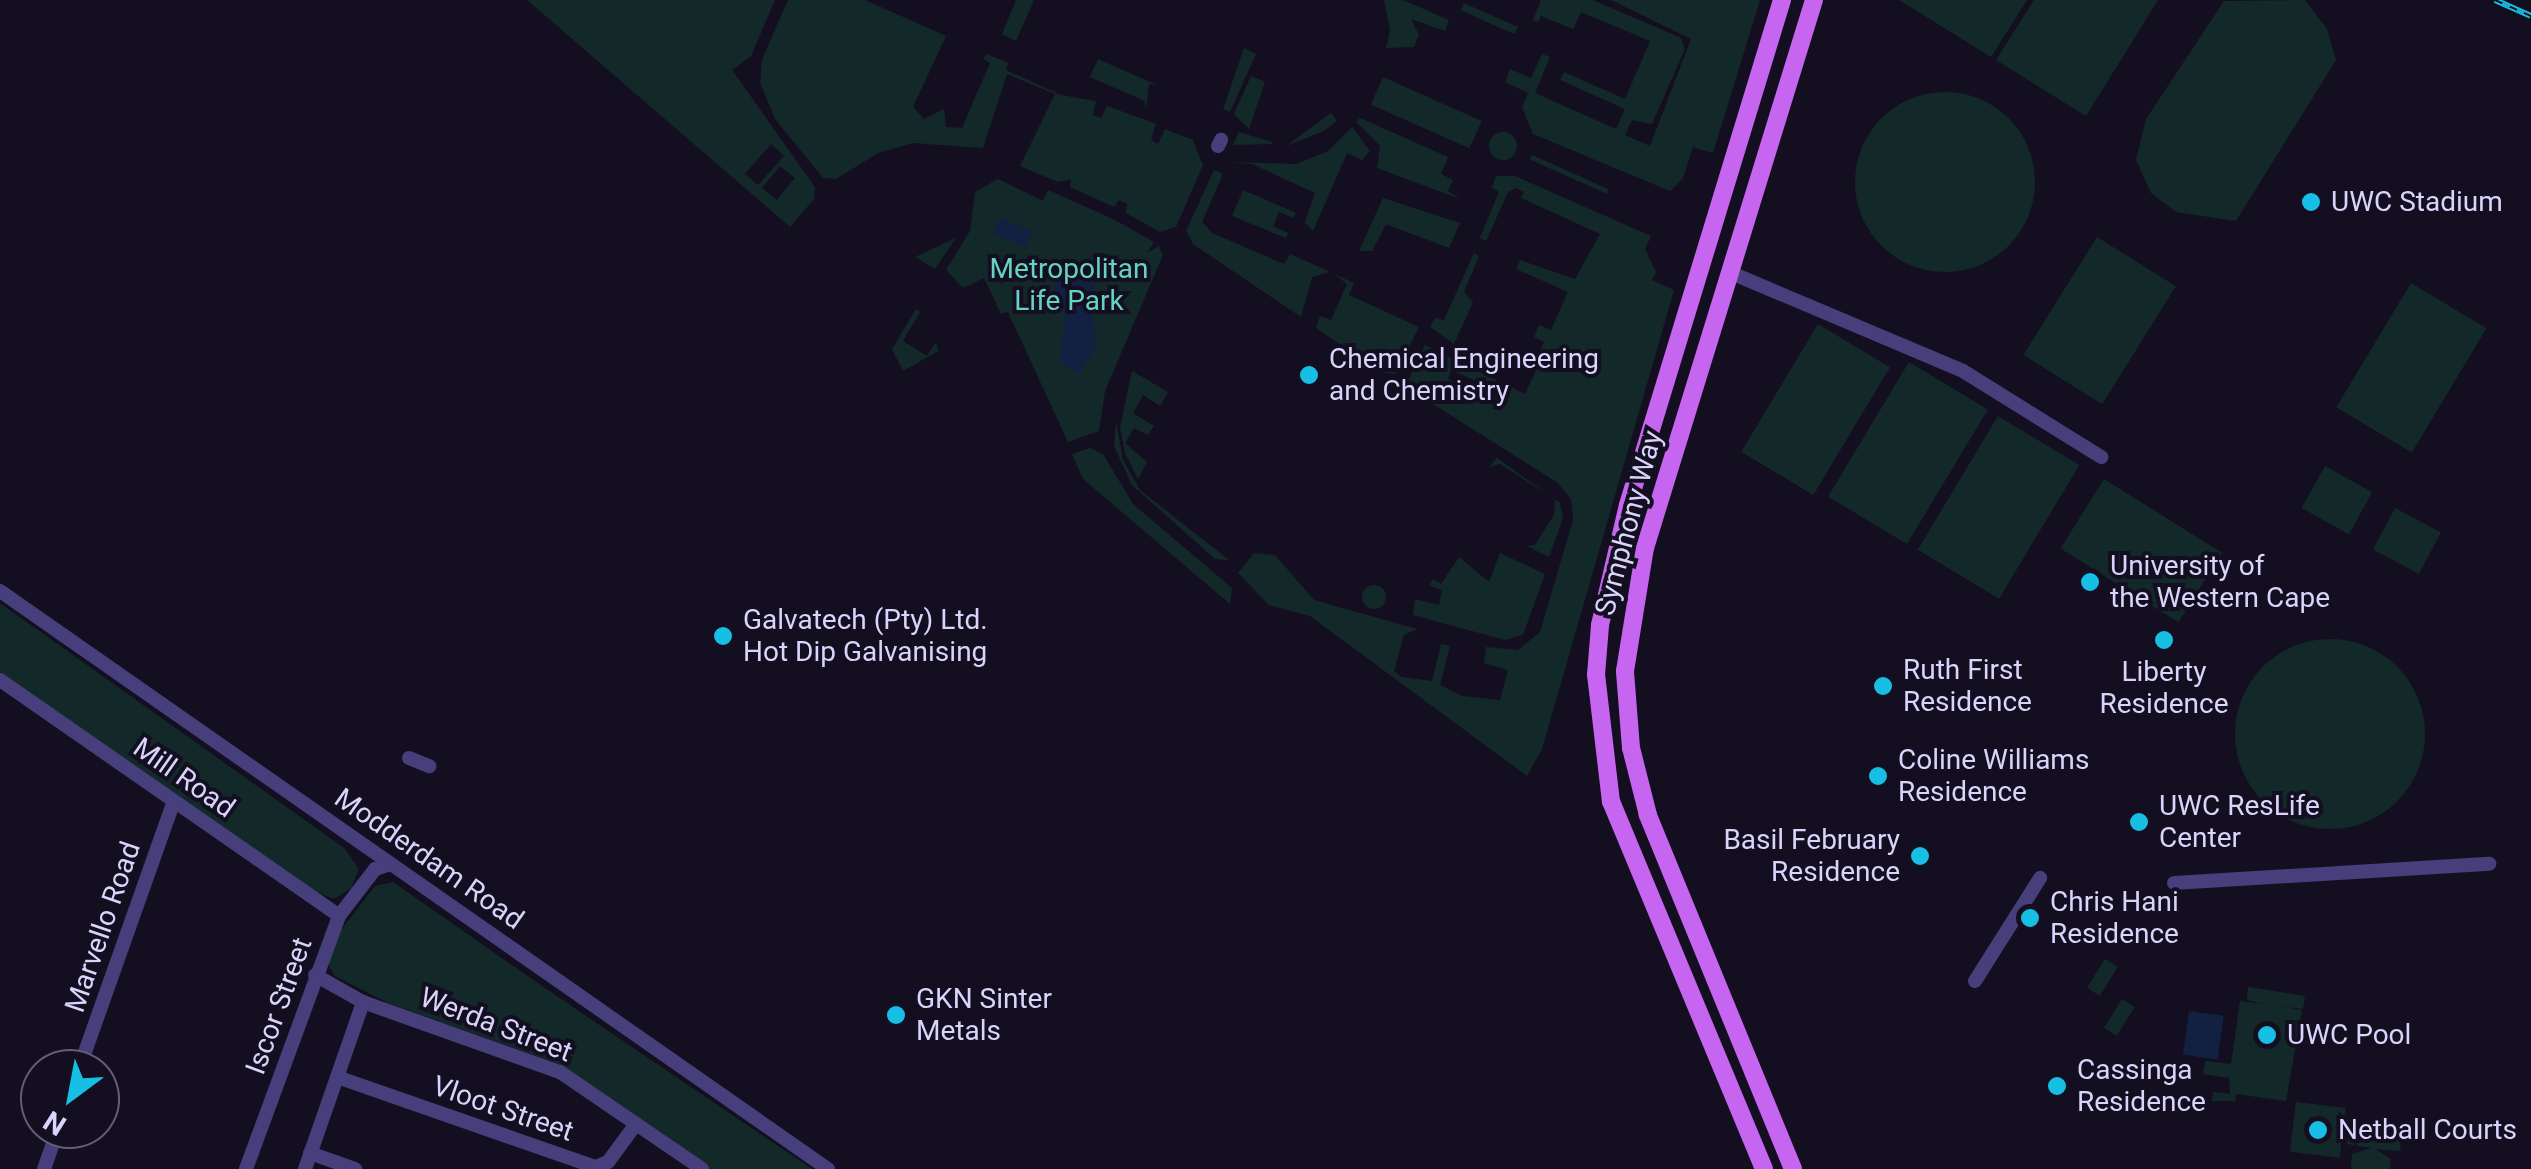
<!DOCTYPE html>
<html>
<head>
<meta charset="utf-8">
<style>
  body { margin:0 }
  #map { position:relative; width:2531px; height:1169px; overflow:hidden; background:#130f20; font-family:Roboto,sans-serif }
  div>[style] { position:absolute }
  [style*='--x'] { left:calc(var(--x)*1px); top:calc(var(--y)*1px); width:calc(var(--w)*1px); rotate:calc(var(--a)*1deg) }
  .green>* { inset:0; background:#132929; transform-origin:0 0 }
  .round { border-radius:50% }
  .water>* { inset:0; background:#122141; transform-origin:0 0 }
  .minor>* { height:14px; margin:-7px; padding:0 7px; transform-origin:7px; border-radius:7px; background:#463f7b }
  .major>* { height:18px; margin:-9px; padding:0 9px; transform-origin:9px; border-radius:9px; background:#c665f0 }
  .rail>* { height:6px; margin-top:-3px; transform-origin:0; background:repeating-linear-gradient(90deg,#130f20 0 8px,#16bfe3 0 16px); box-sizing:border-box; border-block:2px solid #16bfe3 }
  .dots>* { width:28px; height:28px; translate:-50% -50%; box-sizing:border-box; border:5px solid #130f20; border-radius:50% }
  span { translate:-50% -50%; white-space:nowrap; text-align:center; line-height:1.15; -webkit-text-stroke:8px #130f20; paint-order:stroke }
  .poi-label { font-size:28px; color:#dad3fb }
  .left { translate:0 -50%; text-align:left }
  .right { translate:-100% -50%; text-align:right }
  .park-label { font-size:28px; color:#66d3c0 }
  .street-label { font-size:28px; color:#dad3fb }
  .north { position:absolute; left:20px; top:1049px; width:100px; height:100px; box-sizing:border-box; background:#130f20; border:2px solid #635d78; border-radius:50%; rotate:212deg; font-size:28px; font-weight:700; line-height:40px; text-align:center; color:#dad3fb }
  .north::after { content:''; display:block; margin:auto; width:35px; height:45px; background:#16bfe3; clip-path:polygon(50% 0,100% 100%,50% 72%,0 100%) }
</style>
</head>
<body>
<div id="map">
  <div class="green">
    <div style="clip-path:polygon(evenodd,527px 0,775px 0,751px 56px,732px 70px,815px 187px,814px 199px,790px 227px,527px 0,771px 144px,784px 156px,758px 185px,745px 174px,771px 144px,527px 0,780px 166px,795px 178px,777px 200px,762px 188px,780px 166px)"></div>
    <div style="clip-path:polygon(788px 0,865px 0,946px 36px,913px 107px,924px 119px,944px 109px,946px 127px,962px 128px,990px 63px,983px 59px,987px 54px,1008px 63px,1006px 70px,1061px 95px,1096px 101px,1093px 115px,1101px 118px,1107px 106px,1156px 124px,1151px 140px,1158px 144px,1165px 129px,1193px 140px,1203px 165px,1176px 227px,1160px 232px,1126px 213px,1127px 204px,1119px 200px,1114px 207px,1070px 187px,1071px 179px,1058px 182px,1020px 166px,1055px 94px,1007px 74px,983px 148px,913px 143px,878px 153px,836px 179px,823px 178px,775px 119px,760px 83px,762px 60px)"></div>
    <div style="clip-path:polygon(1016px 0,1034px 0,1016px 41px,1002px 34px)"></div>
    <div style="clip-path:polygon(1384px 0,1403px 0,1449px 20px,1445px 31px,1411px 19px,1419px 35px,1414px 47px,1386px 48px,1390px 30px)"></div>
    <div style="clip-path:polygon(1541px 0,1593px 0,1681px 38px,1685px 49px,1652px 124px,1632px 120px,1625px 135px,1650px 146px,1691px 39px,1611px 0,1760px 0,1713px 153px,1693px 147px,1683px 178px,1670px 191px,1533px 134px,1522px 107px,1528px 93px,1505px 82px,1510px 69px,1531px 78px,1542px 54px,1550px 57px,1535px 93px,1616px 129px,1625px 109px,1560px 80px,1564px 72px,1625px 99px,1650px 41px,1581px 12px,1573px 29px,1541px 16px,1538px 22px,1533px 20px)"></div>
    <div style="clip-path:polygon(1899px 0,2027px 0,1991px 57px)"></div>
    <div style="clip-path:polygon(2034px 0,2158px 0,2086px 116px,1996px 60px)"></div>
    <div style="clip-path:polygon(2224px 1px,2305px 0,2327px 29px,2336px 60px,2236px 221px,2176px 212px,2151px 193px,2136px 160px,2146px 119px)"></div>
    <div style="left:1464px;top:3px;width:59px;height:8px;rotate:24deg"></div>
    <div style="clip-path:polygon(1244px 48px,1256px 54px,1230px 112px,1223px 109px)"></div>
    <div style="clip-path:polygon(1098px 59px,1157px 85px,1149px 84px,1146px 110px,1145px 101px,1090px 77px)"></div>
    <div style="clip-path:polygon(1251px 76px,1265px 82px,1249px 129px,1234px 114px)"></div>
    <div style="left:1383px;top:77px;width:108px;height:30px;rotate:24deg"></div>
    <div class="round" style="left:1855px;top:92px;width:180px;height:180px"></div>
    <div style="clip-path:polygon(1331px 113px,1337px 121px,1324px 131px,1286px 146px)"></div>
    <div style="clip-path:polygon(1360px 118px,1448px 157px,1441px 174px,1453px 180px,1448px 191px,1460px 199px,1377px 168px,1380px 146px,1356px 122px)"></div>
    <div style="clip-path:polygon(1352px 127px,1370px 151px,1362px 160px,1347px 153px,1313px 231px,1305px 222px,1315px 193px,1252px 164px,1230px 162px,1296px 164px,1328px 151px)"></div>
    <div class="round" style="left:1489px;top:132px;width:28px;height:28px"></div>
    <div style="clip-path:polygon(1239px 132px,1272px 142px,1272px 144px,1233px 145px)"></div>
    <div style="left:1532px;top:155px;width:84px;height:5px;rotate:24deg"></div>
    <div style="clip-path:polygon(1214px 170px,1223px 174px,1202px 222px,1212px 233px,1284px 264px,1290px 254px,1330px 272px,1312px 277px,1301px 317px,1193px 244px,1186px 231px)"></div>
    <div style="clip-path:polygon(evenodd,1496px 176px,1515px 176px,1651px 236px,1645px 249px,1656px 272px,1652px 280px,1674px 290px,1542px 749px,1527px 776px,1310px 616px,1269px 605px,1238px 573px,1254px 553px,1275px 555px,1314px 600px,1417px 629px,1404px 635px,1394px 671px,1401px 677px,1432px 681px,1441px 644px,1450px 646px,1440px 685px,1462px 696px,1500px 700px,1508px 670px,1484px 663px,1486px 647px,1518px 650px,1540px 632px,1573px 520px,1571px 499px,1558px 483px,1414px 392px,1408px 381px,1425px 345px,1525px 394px,1540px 362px,1527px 352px,1538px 356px,1544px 342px,1534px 337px,1539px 325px,1551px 330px,1568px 292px,1516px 269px,1520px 260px,1575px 279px,1600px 234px,1521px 198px,1524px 192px,1516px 188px,1508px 192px,1486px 241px,1480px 238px,1499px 192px,1492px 187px,1496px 176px,1451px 370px,1498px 390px,1495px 399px,1448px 379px,1451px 370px)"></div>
    <div style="clip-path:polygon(998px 179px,1043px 201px,1048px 190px,1115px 220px,1154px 242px,1147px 253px,1159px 246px,1163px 255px,1105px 391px,1099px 431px,1068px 442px,1008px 312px,1001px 314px,984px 278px,963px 288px,946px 270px,970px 231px,975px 192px)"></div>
    <div style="clip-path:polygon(1243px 190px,1296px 213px,1293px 218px,1279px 212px,1273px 226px,1288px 233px,1286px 238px,1232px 216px)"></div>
    <div style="clip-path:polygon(1383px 198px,1460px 223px,1449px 248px,1386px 224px,1372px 251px,1359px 251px)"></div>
    <div style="left:2097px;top:237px;width:93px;height:139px;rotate:32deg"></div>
    <div style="clip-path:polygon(956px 238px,935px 269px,915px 257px)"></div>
    <div style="clip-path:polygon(1474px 253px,1479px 256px,1464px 292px,1473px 302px,1454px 344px,1430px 327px,1435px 318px,1444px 320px)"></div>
    <div style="clip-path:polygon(1334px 274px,1354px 283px,1349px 295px,1419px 327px,1395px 374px,1381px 372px,1316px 328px,1320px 316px,1331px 320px,1347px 284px)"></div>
    <div style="left:2411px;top:283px;width:88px;height:145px;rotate:31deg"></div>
    <div style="clip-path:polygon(916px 309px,920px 312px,903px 341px,927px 356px,936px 342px,938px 351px,903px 371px,892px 349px)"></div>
    <div style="left:1818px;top:324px;width:84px;height:149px;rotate:31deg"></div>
    <div style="left:1909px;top:362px;width:92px;height:157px;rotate:31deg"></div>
    <div style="clip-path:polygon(1132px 371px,1168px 392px,1160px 406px,1143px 395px,1133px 413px,1154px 426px,1148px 435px,1134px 428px,1125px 443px,1147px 462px,1138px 479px,1125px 453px,1120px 427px)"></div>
    <div style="left:1998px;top:416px;width:95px;height:156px;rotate:31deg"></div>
    <div style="clip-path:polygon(1116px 421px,1123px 460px,1140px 490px,1229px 560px,1215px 559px,1132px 485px,1114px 446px)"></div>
    <div style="clip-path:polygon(1090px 448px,1103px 454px,1133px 504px,1232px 588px,1230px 604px,1083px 479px,1072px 454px)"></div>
    <div style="clip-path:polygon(1497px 458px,1560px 503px,1563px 518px,1549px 557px,1527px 546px,1535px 545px,1554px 515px,1555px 499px,1500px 464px,1489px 467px)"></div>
    <div style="left:2325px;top:466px;width:54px;height:48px;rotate:29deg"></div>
    <div style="left:2104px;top:479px;width:139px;height:82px;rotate:32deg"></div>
    <div style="left:2395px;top:508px;width:52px;height:47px;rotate:28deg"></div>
    <div style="clip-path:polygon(1500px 553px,1545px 574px,1523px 635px,1505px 640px,1413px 615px,1415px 599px,1439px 605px,1442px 590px,1429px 585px,1433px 579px,1441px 584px,1459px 557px,1489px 582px)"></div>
    <div class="round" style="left:1362px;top:585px;width:24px;height:24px"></div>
    <div style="clip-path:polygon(0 603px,344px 848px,359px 869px,351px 888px,334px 899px,311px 890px,0 672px)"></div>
    <div class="round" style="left:2235px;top:639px;width:190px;height:190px"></div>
    <div style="clip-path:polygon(393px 882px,542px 986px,812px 1169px,711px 1169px,559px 1064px,388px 1003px,335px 976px,328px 964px,341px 930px,375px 886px)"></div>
    <div style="left:2105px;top:959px;width:15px;height:34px;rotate:32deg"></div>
    <div style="clip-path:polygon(2248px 987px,2305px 996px,2303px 1009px,2278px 1006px,2302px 1010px,2286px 1101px,2236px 1094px,2235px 1101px,2212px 1101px,2213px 1092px,2230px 1094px,2229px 1078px,2203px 1074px,2205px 1061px,2231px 1064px,2240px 1001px,2264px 1004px,2247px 1000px)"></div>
    <div style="left:2122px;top:999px;width:15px;height:34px;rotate:32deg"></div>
    <div style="left:2296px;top:1102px;width:50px;height:50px;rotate:7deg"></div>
    <div style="clip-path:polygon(2349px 1133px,2401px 1140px,2400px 1151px,2375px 1149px,2391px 1159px,2390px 1169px,2351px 1169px,2352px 1154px,2371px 1148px,2347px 1144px)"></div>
  </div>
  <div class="water">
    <div style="left:1000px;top:218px;width:35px;height:17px;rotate:22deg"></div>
    <div style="clip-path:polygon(1071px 264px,1095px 280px,1090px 305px,1097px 344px,1080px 374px,1060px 362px,1065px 315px,1053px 287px,1061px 266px)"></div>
    <div style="left:2189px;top:1011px;width:35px;height:44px;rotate:8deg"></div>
  </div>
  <div class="minor">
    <div style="--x:1218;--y:146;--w:7;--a:-63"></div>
    <div style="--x:1736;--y:275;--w:246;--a:22.9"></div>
    <div style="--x:1963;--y:371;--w:163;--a:31.9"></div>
    <div style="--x:0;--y:591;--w:1010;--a:34.92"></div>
    <div style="--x:0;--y:680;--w:413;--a:34.8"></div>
    <div style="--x:409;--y:758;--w:22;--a:22"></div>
    <div style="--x:2174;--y:883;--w:316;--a:-3.5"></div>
    <div style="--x:315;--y:975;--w:55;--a:29.4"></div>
    <div style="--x:363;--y:1002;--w:209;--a:19.6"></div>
    <div style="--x:560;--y:1072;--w:172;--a:34.3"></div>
    <div style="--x:1975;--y:981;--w:122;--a:-57.7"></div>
    <div style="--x:79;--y:1069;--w:284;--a:-70.5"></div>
    <div style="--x:337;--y:1077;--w:274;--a:19.2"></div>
    <div style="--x:596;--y:1167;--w:13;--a:-23"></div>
    <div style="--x:608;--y:1162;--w:47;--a:-53.6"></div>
    <div style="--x:310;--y:1153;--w:48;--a:19.6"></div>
    <div style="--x:44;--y:1169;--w:42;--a:-70.7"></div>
    <div style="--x:246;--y:1169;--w:270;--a:-69.8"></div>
    <div style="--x:339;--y:916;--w:59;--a:-52.5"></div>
    <div style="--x:375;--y:869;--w:16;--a:-18"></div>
    <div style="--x:305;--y:1169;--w:177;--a:-70.8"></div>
  </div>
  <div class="major">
    <div style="--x:1764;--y:1169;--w:398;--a:-112.6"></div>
    <div style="--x:1611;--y:802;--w:128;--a:-96.7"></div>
    <div style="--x:1596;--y:675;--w:50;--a:-85.4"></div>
    <div style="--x:1600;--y:625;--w:123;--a:-76.9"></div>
    <div style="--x:1628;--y:505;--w:528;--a:-73.04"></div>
    <div style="--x:1793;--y:1169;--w:383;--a:-112.3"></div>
    <div style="--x:1648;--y:815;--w:69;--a:-104.2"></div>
    <div style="--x:1631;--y:748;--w:77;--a:-94.5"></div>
    <div style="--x:1625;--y:671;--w:125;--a:-80.8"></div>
    <div style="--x:1645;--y:548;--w:573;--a:-72.86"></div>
  </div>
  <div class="rail">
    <div style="--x:2495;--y:0;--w:39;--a:24"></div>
  </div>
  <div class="dots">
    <div style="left:2311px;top:202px;background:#16bfe3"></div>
    <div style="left:1309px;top:375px;background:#16bfe3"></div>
    <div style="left:2090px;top:582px;background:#16bfe3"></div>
    <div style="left:723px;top:636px;background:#16bfe3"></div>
    <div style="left:2164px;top:640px;background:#16bfe3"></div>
    <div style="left:1883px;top:686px;background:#16bfe3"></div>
    <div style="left:1878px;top:776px;background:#16bfe3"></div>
    <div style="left:2139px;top:822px;background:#16bfe3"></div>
    <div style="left:1920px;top:856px;background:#16bfe3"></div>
    <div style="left:2030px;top:918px;background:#16bfe3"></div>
    <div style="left:896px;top:1015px;background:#16bfe3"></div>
    <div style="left:2267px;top:1035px;background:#16bfe3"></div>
    <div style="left:2057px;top:1086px;background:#16bfe3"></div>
    <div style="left:2318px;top:1130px;background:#16bfe3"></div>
  </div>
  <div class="poi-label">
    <span class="left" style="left:2331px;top:202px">UWC Stadium</span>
    <span class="left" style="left:1329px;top:375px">Chemical Engineering<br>and Chemistry</span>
    <span class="left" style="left:2110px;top:582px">University of<br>the Western Cape</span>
    <span class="left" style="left:743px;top:636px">Galvatech (Pty) Ltd.<br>Hot Dip Galvanising</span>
    <span class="left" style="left:1903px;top:686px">Ruth First<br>Residence</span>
    <span style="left:2164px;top:688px">Liberty<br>Residence</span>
    <span class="left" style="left:1898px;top:776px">Coline Williams<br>Residence</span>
    <span class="left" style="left:2159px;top:822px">UWC ResLife<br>Center</span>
    <span class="right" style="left:1900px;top:856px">Basil February<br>Residence</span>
    <span class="left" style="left:2050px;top:918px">Chris Hani<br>Residence</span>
    <span class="left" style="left:916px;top:1015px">GKN Sinter<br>Metals</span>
    <span class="left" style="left:2287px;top:1035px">UWC Pool</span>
    <span class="left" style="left:2077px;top:1086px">Cassinga<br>Residence</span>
    <span class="left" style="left:2338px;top:1130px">Netball Courts</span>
  </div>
  <div class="park-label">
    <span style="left:1069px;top:285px">Metropolitan<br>Life Park</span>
  </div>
  <div class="street-label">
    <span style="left:1629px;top:523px;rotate:-75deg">Symphony Way</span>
    <span style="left:184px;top:778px;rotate:35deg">Mill Road</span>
    <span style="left:429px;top:859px;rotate:35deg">Modderdam Road</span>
    <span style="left:103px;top:927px;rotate:-71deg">Marvello Road</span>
    <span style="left:279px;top:1006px;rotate:-70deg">Iscor Street</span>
    <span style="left:496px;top:1025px;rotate:21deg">Werda Street</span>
    <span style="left:503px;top:1109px;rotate:19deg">Vloot Street</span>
  </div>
  <div class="north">N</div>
</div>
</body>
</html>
